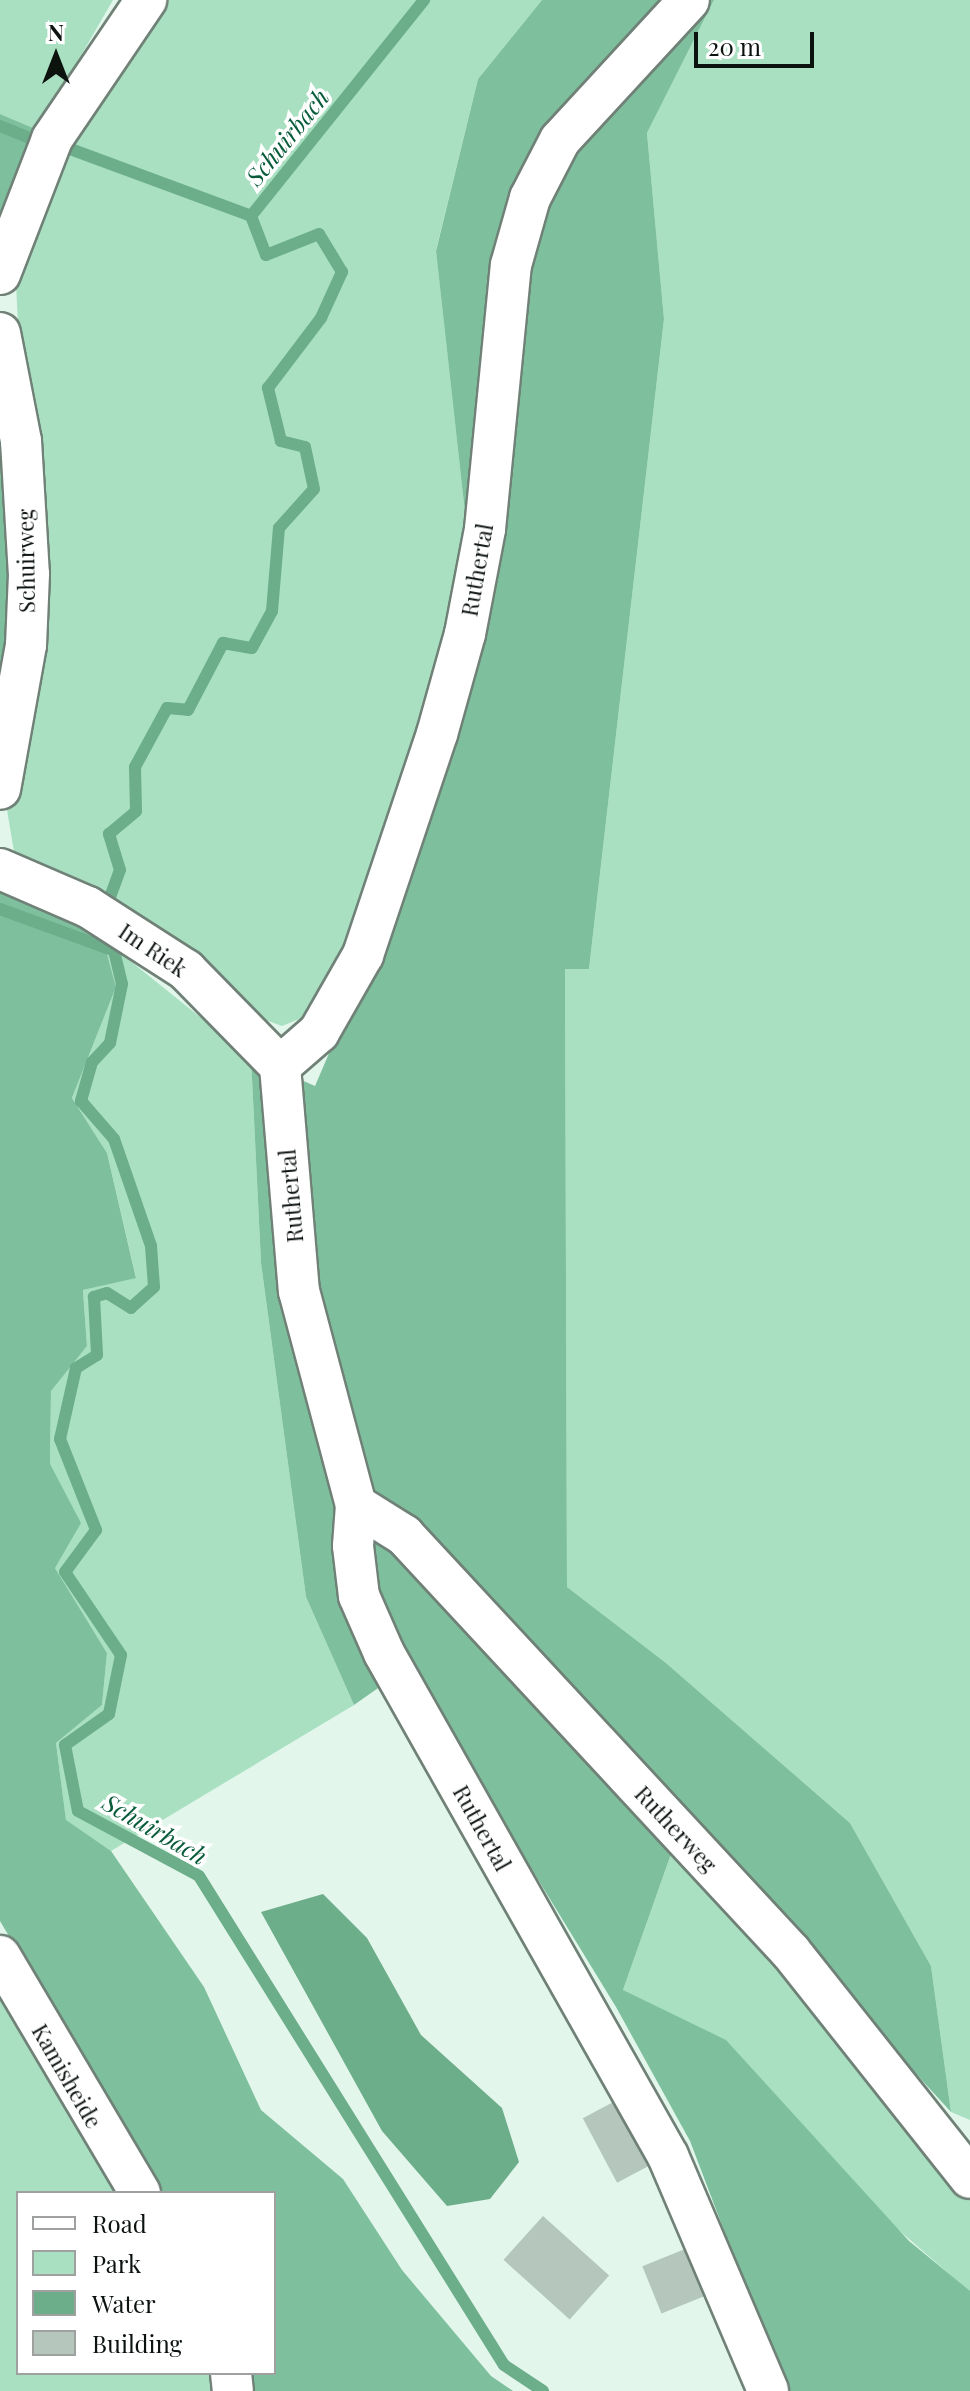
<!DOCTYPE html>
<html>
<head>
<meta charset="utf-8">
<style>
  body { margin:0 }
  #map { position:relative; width:970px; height:2391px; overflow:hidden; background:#e3f6eb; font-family:"Playfair Display",serif }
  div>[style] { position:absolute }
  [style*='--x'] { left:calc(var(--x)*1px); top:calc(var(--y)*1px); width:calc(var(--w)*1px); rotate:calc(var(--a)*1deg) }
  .green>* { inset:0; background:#a8e0c1 }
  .forest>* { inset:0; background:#7ec09d }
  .water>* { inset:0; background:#6cad8a }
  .stream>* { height:12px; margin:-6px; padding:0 6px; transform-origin:6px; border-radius:6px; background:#6cad8a }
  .building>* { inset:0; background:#b5c7bc; transform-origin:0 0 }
  .roads { filter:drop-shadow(2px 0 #708177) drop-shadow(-2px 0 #708177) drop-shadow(0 2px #708177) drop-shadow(0 -2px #708177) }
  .minor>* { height:40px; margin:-20px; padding:0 20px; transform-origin:20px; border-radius:20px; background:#fff }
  span { translate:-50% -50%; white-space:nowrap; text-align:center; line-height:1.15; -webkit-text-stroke:7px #fff; paint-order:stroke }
  .street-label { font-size:22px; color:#0c130f }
  .water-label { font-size:24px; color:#085c3b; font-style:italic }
  .legend { position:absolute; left:16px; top:2191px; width:260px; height:184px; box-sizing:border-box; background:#fff; border:2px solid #9ea19f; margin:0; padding:10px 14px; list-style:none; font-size:24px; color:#0c130f }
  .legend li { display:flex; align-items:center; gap:16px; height:40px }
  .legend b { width:40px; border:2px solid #9ea19f }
  .north { position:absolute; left:16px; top:16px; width:80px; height:80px; -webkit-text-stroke:6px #fff; paint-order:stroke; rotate:0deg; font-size:22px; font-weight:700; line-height:32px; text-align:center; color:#0c130f }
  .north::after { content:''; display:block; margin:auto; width:28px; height:36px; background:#0c130f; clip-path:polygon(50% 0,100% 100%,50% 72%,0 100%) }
  .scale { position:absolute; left:694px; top:32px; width:120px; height:36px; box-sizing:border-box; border:4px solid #0c130f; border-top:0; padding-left:10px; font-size:24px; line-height:28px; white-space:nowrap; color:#0c130f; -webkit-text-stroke:6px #fff; paint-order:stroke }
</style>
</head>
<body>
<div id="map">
  <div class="green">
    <div style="clip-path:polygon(0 0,113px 0,38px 130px,0 114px)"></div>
    <div style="clip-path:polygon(158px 0,542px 0,478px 79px,436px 250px,466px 522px,423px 735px,351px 947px,319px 1011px,282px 1026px,249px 1014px,16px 863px,7px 810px,35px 655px,15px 265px,62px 144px)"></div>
    <div style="clip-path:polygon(714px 0,970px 0,970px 2120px,951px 2112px,931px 1966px,850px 1823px,666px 1663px,567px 1587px,565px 969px,589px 969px,664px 319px,647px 133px)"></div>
    <div style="clip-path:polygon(103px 939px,251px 1058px,261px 1263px,306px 1597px,354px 1705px,111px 1851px,66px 1821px,56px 1743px,102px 1705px,107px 1653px,55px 1568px,50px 1464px,51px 1390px,87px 1346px,83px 1290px,136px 1277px,107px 1153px,72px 1098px,116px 987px)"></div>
    <div style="clip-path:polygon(671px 1854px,773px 1954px,970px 2200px,970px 2292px,623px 1990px)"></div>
    <div style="clip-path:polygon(0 1990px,123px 2193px,18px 2193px,18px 2373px,217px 2373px,220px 2391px,0 2391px)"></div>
  </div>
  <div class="forest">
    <div style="clip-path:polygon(542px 0,714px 0,647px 133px,664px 319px,589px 969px,565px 969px,567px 1587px,666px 1663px,850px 1823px,931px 1966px,951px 2112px,663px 1797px,671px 1854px,623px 1990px,726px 2040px,909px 2241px,970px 2291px,970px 2391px,785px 2391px,690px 2141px,616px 2007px,408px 1667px,354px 1705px,306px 1597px,261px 1263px,251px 1058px,315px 1086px,390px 911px,444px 734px,466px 522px,436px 251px,478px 79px)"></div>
    <div style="clip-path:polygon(0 114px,38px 130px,0 230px)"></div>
    <div style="clip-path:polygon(0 387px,11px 493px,11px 647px,0 717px)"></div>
    <div style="clip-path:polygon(0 889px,103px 939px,116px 987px,72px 1098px,107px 1153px,136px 1278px,83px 1290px,87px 1346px,51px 1391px,50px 1464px,81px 1523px,55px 1568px,107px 1653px,102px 1705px,56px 1743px,66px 1820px,111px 1851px,204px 1987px,261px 2110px,343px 2179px,402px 2270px,491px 2376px,513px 2391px,249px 2391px,249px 2373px,274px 2373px,274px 2193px,161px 2193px,0 1921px)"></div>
  </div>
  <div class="water">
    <div style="clip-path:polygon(323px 1894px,367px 1938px,421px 2035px,502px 2108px,519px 2162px,490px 2199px,447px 2206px,382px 2131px,261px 1912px)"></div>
  </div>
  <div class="stream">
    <div style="--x:0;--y:126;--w:40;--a:22"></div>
    <div style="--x:73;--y:150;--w:190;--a:20.3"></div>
    <div style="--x:109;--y:900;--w:32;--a:-70"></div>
    <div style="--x:120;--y:870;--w:38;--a:-107"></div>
    <div style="--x:109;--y:834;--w:35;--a:-40"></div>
    <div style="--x:136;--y:811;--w:44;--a:-91.3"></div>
    <div style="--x:135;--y:767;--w:67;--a:-61.5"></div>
    <div style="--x:167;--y:708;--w:21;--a:5"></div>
    <div style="--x:188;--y:710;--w:76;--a:-62.4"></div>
    <div style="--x:223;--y:643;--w:29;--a:10"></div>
    <div style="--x:252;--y:648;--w:42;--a:-61.6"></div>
    <div style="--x:272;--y:611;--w:83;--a:-85.2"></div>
    <div style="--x:279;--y:528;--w:52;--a:-48.1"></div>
    <div style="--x:314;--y:489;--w:43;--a:-102.1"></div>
    <div style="--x:305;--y:447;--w:25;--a:-166"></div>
    <div style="--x:281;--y:441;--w:55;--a:-103.8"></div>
    <div style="--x:268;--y:388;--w:88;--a:-52.9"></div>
    <div style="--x:321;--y:318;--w:51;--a:-65.5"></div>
    <div style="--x:342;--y:272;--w:44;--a:-121.2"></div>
    <div style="--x:319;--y:234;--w:57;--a:158.4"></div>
    <div style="--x:266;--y:255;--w:42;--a:-111"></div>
    <div style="--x:251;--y:216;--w:277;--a:-51.3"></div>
    <div style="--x:0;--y:909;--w:117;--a:20"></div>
    <div style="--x:111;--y:938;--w:47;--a:76.6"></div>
    <div style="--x:122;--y:984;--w:60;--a:101.5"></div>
    <div style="--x:110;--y:1043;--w:26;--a:133"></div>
    <div style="--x:92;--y:1062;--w:41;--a:105.8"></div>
    <div style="--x:81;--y:1101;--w:50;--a:49"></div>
    <div style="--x:114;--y:1139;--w:113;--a:70.9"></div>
    <div style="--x:151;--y:1246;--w:41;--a:85.8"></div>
    <div style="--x:154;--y:1287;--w:31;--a:138"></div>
    <div style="--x:131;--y:1308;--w:28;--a:-148"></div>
    <div style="--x:107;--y:1293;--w:14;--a:163"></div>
    <div style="--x:94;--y:1297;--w:58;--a:87"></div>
    <div style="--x:97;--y:1355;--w:25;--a:148"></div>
    <div style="--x:76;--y:1368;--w:73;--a:102.7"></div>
    <div style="--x:60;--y:1439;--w:98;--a:68.4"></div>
    <div style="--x:96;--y:1530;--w:52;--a:126.4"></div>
    <div style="--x:65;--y:1572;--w:100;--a:56"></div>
    <div style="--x:121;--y:1655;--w:60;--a:101.5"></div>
    <div style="--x:109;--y:1714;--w:54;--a:144.8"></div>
    <div style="--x:65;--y:1745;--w:67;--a:78.9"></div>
    <div style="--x:78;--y:1811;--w:137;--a:28.2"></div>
    <div style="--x:199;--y:1876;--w:576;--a:58.05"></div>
    <div style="--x:504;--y:2365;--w:47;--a:33.7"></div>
  </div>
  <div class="building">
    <div style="left:619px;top:2099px;width:73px;height:41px;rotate:62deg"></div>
    <div style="left:543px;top:2216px;width:89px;height:59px;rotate:42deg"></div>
    <div style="left:685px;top:2249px;width:51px;height:46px;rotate:68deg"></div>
  </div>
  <div class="roads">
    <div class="minor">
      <div style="--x:0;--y:274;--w:145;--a:-68.9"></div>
      <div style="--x:52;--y:139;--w:168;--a:-55.9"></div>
      <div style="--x:0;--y:333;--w:110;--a:79"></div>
      <div style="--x:21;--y:441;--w:133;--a:86.6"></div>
      <div style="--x:29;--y:574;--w:71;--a:92.4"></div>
      <div style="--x:26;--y:645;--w:146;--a:100.2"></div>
      <div style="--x:0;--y:869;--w:96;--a:23.4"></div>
      <div style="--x:88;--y:907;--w:117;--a:32.7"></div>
      <div style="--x:186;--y:970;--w:134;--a:45.6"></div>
      <div style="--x:280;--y:1066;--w:226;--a:85.2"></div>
      <div style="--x:299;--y:1291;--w:221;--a:75.1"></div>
      <div style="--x:356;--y:1505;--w:41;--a:94.2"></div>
      <div style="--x:353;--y:1546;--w:50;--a:83.2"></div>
      <div style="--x:359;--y:1596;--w:62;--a:66.3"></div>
      <div style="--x:384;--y:1653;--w:578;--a:60.55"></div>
      <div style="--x:668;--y:2156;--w:255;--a:66.9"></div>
      <div style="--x:280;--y:1066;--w:52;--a:-41.1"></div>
      <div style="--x:319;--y:1032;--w:89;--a:-60.3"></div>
      <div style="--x:363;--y:955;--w:233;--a:-71.5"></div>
      <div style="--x:437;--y:734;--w:104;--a:-74.4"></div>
      <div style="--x:465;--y:634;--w:107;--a:-79.2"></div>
      <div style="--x:485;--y:529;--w:265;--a:-84.4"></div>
      <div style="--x:511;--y:265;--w:70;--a:-74.2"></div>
      <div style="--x:530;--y:198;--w:65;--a:-62.7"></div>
      <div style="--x:560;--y:140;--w:190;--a:-47.3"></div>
      <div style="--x:356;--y:1505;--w:57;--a:32"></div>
      <div style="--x:404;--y:1535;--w:569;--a:47.14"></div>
      <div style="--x:791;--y:1952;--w:288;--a:51.6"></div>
      <div style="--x:0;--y:1956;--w:275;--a:59.4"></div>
      <div style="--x:231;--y:2373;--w:18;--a:84"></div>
    </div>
  </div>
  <div class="street-label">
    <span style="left:26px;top:561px;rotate:-91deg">Schuirweg</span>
    <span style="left:477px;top:570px;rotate:-80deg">Ruthertal</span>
    <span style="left:153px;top:950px;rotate:34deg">Im Riek</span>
    <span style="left:291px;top:1196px;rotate:-95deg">Ruthertal</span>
    <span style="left:482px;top:1828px;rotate:61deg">Ruthertal</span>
    <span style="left:676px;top:1829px;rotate:47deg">Rutherweg</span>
    <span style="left:67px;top:2076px;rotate:60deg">Kamisheide</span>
  </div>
  <div class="water-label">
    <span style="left:287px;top:137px;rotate:-51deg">Schuirbach</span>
    <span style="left:155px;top:1829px;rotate:30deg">Schuirbach</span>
  </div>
  <ul class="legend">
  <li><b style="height:10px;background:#fff"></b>Road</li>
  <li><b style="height:22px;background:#a8e0c1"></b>Park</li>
  <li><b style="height:22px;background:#6cad8a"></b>Water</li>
  <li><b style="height:22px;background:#b5c7bc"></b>Building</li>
  </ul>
  <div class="north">N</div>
  <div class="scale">20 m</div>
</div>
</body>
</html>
